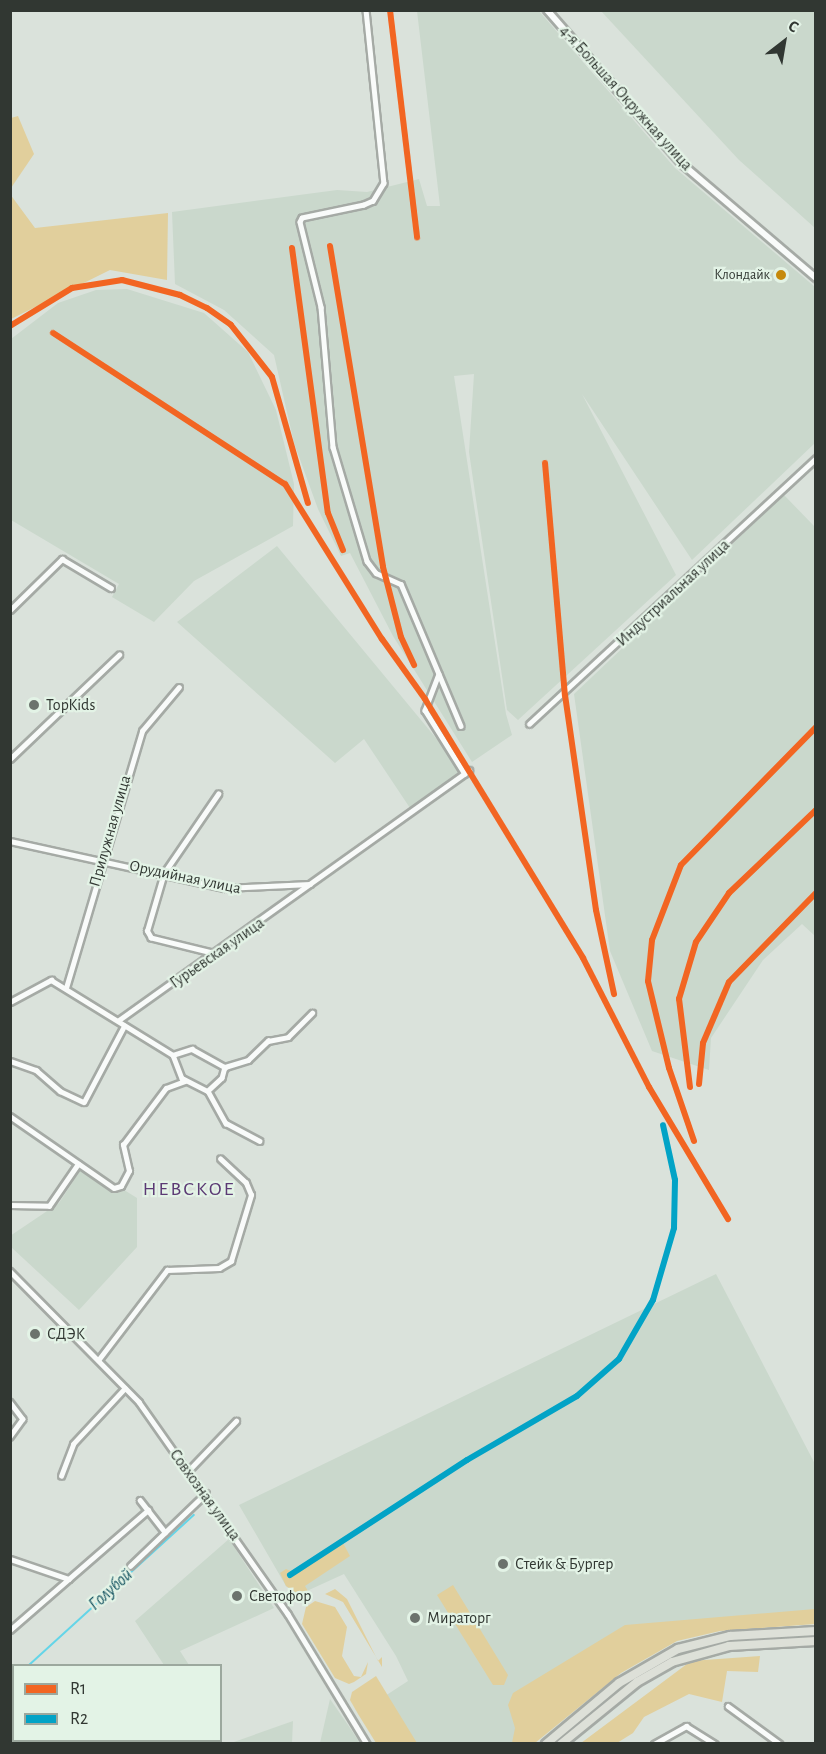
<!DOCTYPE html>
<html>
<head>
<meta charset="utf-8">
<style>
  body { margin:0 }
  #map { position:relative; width:826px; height:1754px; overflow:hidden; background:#dae2db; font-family:"Alegreya Sans",sans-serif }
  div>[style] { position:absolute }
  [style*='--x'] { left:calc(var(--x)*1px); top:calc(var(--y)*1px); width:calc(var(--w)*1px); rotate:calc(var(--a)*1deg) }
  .built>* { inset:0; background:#cad8cc }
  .green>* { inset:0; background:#e1cf9c }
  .stream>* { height:1.5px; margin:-0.75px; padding:0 0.75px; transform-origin:0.75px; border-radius:0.75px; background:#64d5e8 }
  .roads { filter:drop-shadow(2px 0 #a5aaa5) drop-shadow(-2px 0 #a5aaa5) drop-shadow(0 2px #a5aaa5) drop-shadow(0 -2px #a5aaa5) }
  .minor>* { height:4.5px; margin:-2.25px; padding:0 2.25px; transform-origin:2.25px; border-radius:2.25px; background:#f9fbfa }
  .tertiary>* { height:6px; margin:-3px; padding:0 3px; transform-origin:3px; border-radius:3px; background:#f9fbfa }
  .primary>* { height:8px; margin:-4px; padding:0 4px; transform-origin:4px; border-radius:4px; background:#dde0d8 }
  .rail-1>* { height:6px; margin:-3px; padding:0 3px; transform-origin:3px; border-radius:3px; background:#f26522 }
  .rail-2>* { height:6px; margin:-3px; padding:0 3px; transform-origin:3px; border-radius:3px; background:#02a3c6 }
  .dots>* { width:16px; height:16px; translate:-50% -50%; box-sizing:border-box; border:3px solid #e3f3e6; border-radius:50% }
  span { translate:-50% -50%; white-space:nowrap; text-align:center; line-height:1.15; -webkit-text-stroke:4.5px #e3f3e6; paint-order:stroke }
  .bus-label { font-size:14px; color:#313732 }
  .right { translate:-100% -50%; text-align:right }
  .street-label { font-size:16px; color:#313732 }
  .poi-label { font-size:16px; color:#313732 }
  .left { translate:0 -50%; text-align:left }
  .water-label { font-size:18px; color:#175562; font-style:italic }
  .quarter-label { font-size:20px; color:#5b3a74; letter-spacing:1.5px }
  .frame { position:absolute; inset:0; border:12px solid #313732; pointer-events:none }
  .legend { position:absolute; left:12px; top:1664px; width:210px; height:78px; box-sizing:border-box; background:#e3f3e6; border:2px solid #9ca89e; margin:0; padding:8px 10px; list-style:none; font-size:18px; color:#313732 }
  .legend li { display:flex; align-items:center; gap:12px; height:30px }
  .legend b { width:30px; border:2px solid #9ca89e }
  .north { position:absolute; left:754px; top:12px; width:60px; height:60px; -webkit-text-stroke:4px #e3f3e6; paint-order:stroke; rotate:31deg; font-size:16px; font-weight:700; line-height:24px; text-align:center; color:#313732 }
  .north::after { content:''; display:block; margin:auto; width:21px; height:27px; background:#313732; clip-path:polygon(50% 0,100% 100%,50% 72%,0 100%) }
</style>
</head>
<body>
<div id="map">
  <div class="built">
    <div style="clip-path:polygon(417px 11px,539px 11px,675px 168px,815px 287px,815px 443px,692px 560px,582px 394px,676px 575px,518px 720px,507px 710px,469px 452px,474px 374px,454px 376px,506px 714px,512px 735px,472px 762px,393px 636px,350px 553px,341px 556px,318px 509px,294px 443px,274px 355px,224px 310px,175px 284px,172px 212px,337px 190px,367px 192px,419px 179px,427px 206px,440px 206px)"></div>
    <div style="clip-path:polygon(601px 11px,815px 11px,815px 228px,739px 160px)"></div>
    <div style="clip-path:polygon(127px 289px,204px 313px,248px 352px,276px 410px,294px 484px,293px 526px,194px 581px,154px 622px,112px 597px,119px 584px,11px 520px,11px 339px,58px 303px,96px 290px)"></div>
    <div style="clip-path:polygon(784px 495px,815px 527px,815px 936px,802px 924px,763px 960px,711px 1038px,709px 1070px,652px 1051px,610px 951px,574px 694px)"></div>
    <div style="clip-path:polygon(277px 546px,464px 772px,412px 811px,364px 739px,335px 763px,177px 622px)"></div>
    <div style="clip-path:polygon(84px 1165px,137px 1198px,137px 1247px,79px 1310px,11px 1247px,10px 1236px,59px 1203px)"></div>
    <div style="clip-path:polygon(716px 1274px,815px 1464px,815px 1616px,663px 1623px,519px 1743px,386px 1743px,365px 1709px,408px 1681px,396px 1656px,344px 1574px,298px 1595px,286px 1586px,239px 1505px)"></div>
    <div style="clip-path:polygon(229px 1539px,274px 1608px,180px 1651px,189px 1665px,164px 1665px,135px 1621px)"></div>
    <div style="clip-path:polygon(330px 1699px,348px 1725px,360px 1743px,320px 1743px)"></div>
    <div style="clip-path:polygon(293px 1721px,292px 1743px,231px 1743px)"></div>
  </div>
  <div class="green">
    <div style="clip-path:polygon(18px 116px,34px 154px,11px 188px,11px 118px)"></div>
    <div style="clip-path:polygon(10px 194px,35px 228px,168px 213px,167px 280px,110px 270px,11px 319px)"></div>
    <div style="clip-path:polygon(343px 1543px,350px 1556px,305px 1586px,308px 1591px,298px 1594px,286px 1586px,280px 1573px,286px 1569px,293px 1572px)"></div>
    <div style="clip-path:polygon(453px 1585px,508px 1675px,504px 1685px,493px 1685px,437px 1595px)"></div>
    <div style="clip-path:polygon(335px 1589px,347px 1599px,378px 1661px,382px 1657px,382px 1667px,343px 1602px,325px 1594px)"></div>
    <div style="clip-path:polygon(315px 1601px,335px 1607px,347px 1627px,342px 1656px,354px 1676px,361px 1677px,368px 1662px,366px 1674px,354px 1682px,349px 1684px,335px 1678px,302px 1624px,306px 1607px)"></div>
    <div style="clip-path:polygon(815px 1609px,815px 1624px,720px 1631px,677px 1641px,621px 1673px,535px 1743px,512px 1743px,515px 1728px,508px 1705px,513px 1693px,625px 1625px)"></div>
    <div style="clip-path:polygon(760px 1656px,758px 1672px,727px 1671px,722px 1702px,689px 1694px,644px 1717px,633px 1733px,617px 1743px,581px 1743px,691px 1661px)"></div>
    <div style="clip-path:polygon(376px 1676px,417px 1743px,376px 1743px,358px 1714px,350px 1700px,352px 1692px)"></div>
  </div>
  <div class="stream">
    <div style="--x:28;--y:1666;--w:224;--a:-42.3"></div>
    <div style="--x:10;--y:1681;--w:5;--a:-37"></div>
  </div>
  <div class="roads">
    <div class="minor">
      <div style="--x:366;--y:10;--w:174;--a:84.1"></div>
      <div style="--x:384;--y:183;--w:21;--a:121"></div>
      <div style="--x:373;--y:201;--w:10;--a:156"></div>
      <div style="--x:364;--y:205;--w:63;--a:168.2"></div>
      <div style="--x:302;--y:218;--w:4;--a:117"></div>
      <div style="--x:300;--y:222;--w:88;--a:76.1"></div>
      <div style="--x:321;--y:307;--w:141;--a:85.1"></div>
      <div style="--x:333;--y:447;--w:119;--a:73.4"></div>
      <div style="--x:367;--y:561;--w:15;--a:53"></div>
      <div style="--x:376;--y:573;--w:27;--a:24"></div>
      <div style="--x:401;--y:584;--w:154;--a:67.1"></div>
      <div style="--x:10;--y:610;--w:73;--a:-44.4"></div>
      <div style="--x:62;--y:559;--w:57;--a:30.6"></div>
      <div style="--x:439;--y:674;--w:39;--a:111"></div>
      <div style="--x:425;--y:710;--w:75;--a:58"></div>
      <div style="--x:529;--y:724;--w:391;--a:-42.8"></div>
      <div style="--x:10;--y:759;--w:151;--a:-43.7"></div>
      <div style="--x:10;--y:841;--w:219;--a:12.4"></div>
      <div style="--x:224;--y:888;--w:86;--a:-2.7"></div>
      <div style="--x:216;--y:954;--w:67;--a:-166.2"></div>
      <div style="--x:151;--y:938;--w:8;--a:-120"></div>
      <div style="--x:147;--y:931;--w:60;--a:-73.7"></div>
      <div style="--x:164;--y:873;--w:96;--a:-55.6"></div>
      <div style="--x:66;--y:988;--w:268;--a:-73.5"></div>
      <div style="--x:142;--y:731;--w:57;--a:-49.9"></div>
      <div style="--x:10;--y:1002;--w:47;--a:-28.2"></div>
      <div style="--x:51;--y:980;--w:143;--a:31.6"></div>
      <div style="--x:173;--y:1055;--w:20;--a:-18"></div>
      <div style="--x:192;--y:1049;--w:38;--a:29"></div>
      <div style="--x:225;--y:1067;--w:24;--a:-17"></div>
      <div style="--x:248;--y:1060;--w:28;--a:-44"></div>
      <div style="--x:268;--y:1041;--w:20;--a:-11"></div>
      <div style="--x:288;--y:1037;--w:34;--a:-45"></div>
      <div style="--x:119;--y:1020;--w:430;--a:-35.5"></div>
      <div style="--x:173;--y:1055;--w:25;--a:69"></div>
      <div style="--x:182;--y:1078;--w:29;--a:27"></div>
      <div style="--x:10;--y:1061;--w:28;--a:19"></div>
      <div style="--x:36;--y:1070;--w:32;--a:41"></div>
      <div style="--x:60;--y:1091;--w:26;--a:25"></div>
      <div style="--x:84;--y:1102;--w:86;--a:-62.2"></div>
      <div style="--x:225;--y:1067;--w:11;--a:105"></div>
      <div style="--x:222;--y:1078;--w:19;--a:137"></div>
      <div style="--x:208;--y:1091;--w:37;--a:61"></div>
      <div style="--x:226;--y:1123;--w:38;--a:28"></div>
      <div style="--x:10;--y:1116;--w:126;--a:34.7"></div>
      <div style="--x:114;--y:1188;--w:7;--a:-16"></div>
      <div style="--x:121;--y:1186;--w:17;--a:-62"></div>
      <div style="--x:129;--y:1171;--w:27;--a:-103"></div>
      <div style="--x:123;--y:1145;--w:71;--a:-53"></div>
      <div style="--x:166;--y:1088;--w:20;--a:-20"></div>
      <div style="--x:10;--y:1205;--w:39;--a:1"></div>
      <div style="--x:49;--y:1206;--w:51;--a:-55.4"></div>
      <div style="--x:10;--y:1271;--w:184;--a:45.4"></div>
      <div style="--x:139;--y:1402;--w:259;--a:54.9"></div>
      <div style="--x:288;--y:1614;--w:152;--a:58.7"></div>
      <div style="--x:99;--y:1359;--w:112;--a:-52.6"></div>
      <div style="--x:167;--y:1270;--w:52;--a:-2.2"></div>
      <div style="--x:219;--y:1268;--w:14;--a:-30"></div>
      <div style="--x:231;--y:1261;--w:69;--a:-73.1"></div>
      <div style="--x:251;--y:1195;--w:13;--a:-113"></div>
      <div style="--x:246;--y:1183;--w:35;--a:-137"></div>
      <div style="--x:10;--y:1402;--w:21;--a:53"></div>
      <div style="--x:23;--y:1419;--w:22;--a:126"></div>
      <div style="--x:189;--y:1470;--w:68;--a:-46.2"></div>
      <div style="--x:61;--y:1476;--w:34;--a:-69"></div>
      <div style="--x:73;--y:1444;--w:76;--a:-47.1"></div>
      <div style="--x:140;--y:1500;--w:41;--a:52"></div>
      <div style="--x:10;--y:1559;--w:62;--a:18.7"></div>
      <div style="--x:130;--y:1566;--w:105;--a:-43.8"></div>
      <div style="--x:10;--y:1630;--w:183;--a:-41"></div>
      <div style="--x:728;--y:1706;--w:64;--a:36.2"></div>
      <div style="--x:654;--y:1744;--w:37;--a:-29"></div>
      <div style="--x:686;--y:1726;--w:34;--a:32"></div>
    </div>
    <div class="tertiary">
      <div style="--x:547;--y:10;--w:205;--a:48.8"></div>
      <div style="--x:682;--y:164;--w:176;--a:40.4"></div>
    </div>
    <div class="primary">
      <div style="--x:546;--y:1744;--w:95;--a:-39.9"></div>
      <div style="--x:619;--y:1683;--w:68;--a:-30"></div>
      <div style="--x:678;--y:1649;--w:54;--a:-14"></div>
      <div style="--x:730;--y:1636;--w:86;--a:-3.3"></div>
      <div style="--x:561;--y:1744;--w:98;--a:-39.2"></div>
      <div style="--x:637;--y:1682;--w:40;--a:-29.7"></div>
      <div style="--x:672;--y:1662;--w:59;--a:-15.7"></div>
      <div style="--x:729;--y:1646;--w:87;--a:-3.3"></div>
    </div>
  </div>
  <div class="rail-1">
    <div style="--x:390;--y:10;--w:229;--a:83.2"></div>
    <div style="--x:330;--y:246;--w:325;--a:80.6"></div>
    <div style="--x:383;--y:567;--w:72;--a:75.6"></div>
    <div style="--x:401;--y:637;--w:31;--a:65"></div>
    <div style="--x:292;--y:248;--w:267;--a:82.3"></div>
    <div style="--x:328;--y:513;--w:40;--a:68"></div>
    <div style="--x:10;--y:326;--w:73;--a:-31.5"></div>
    <div style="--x:72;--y:288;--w:51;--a:-9.1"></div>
    <div style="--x:122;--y:280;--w:60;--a:14.5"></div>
    <div style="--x:180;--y:295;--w:30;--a:26"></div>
    <div style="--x:207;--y:308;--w:29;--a:35"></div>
    <div style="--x:231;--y:325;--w:66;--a:51.7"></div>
    <div style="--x:272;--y:377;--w:131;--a:74.1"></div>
    <div style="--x:53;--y:333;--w:277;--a:33.1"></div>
    <div style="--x:285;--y:484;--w:183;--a:58"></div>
    <div style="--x:382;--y:639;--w:74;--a:54.4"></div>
    <div style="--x:425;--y:699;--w:303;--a:58.6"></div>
    <div style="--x:583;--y:958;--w:145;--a:62.9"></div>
    <div style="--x:649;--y:1087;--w:154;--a:59.1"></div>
    <div style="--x:545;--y:463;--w:233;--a:85.1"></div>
    <div style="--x:565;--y:695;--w:217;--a:81.8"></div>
    <div style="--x:596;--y:910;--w:86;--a:77.9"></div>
    <div style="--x:699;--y:1084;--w:41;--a:-84.4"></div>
    <div style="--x:703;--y:1043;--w:66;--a:-66.9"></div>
    <div style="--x:729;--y:982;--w:124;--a:-45.7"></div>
    <div style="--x:690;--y:1087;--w:89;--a:-97.1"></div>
    <div style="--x:679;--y:999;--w:59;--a:-73.4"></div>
    <div style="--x:696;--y:942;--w:59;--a:-56"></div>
    <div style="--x:729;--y:893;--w:120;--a:-43.7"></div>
    <div style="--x:694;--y:1141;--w:77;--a:-108.9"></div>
    <div style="--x:669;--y:1068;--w:89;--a:-103.6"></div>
    <div style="--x:648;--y:981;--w:41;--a:-84.4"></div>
    <div style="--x:652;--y:940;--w:80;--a:-68.9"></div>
    <div style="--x:681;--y:865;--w:193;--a:-45.6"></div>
  </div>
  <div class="rail-2">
    <div style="--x:290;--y:1575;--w:211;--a:-33"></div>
    <div style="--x:467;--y:1460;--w:127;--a:-30.2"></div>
    <div style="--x:577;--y:1396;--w:56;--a:-41.4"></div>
    <div style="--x:619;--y:1359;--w:68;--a:-60"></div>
    <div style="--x:653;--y:1300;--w:75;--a:-73.7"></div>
    <div style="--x:674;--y:1228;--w:48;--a:-88.8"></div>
    <div style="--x:675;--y:1180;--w:56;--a:-102.3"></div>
  </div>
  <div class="dots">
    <div style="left:781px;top:275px;background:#c68a0c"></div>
    <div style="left:34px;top:705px;background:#6c736d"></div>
    <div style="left:35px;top:1334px;background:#6c736d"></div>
    <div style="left:503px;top:1564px;background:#6c736d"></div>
    <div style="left:237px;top:1596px;background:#6c736d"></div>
    <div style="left:415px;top:1618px;background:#6c736d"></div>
  </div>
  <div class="bus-label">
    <span class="right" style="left:770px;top:275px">Клондайк</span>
  </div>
  <div class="street-label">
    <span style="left:626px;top:98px;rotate:48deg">4-я Большая Окружная улица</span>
    <span style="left:673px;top:593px;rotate:-43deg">Индустриальная улица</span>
    <span style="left:110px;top:831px;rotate:-74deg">Прилужная улица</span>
    <span style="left:185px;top:877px;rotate:12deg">Орудийная улица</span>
    <span style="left:217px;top:953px;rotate:-35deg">Гурьевская улица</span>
    <span style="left:205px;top:1495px;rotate:54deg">Совхозная улица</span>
  </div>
  <div class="poi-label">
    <span class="left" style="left:46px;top:705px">TopKids</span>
    <span class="left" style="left:47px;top:1334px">СДЭК</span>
    <span class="left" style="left:515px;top:1564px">Стейк &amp; Бургер</span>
    <span class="left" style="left:249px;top:1596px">Светофор</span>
    <span class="left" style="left:427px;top:1618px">Мираторг</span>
  </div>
  <div class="water-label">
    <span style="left:111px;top:1590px;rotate:-42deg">Голубой</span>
  </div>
  <div class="quarter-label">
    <span style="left:189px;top:1189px">НЕВСКОЕ</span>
  </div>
  <div class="frame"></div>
  <ul class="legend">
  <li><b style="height:8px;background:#f26522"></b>R1</li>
  <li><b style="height:8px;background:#02a3c6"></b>R2</li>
  </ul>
  <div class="north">С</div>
</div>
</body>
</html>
